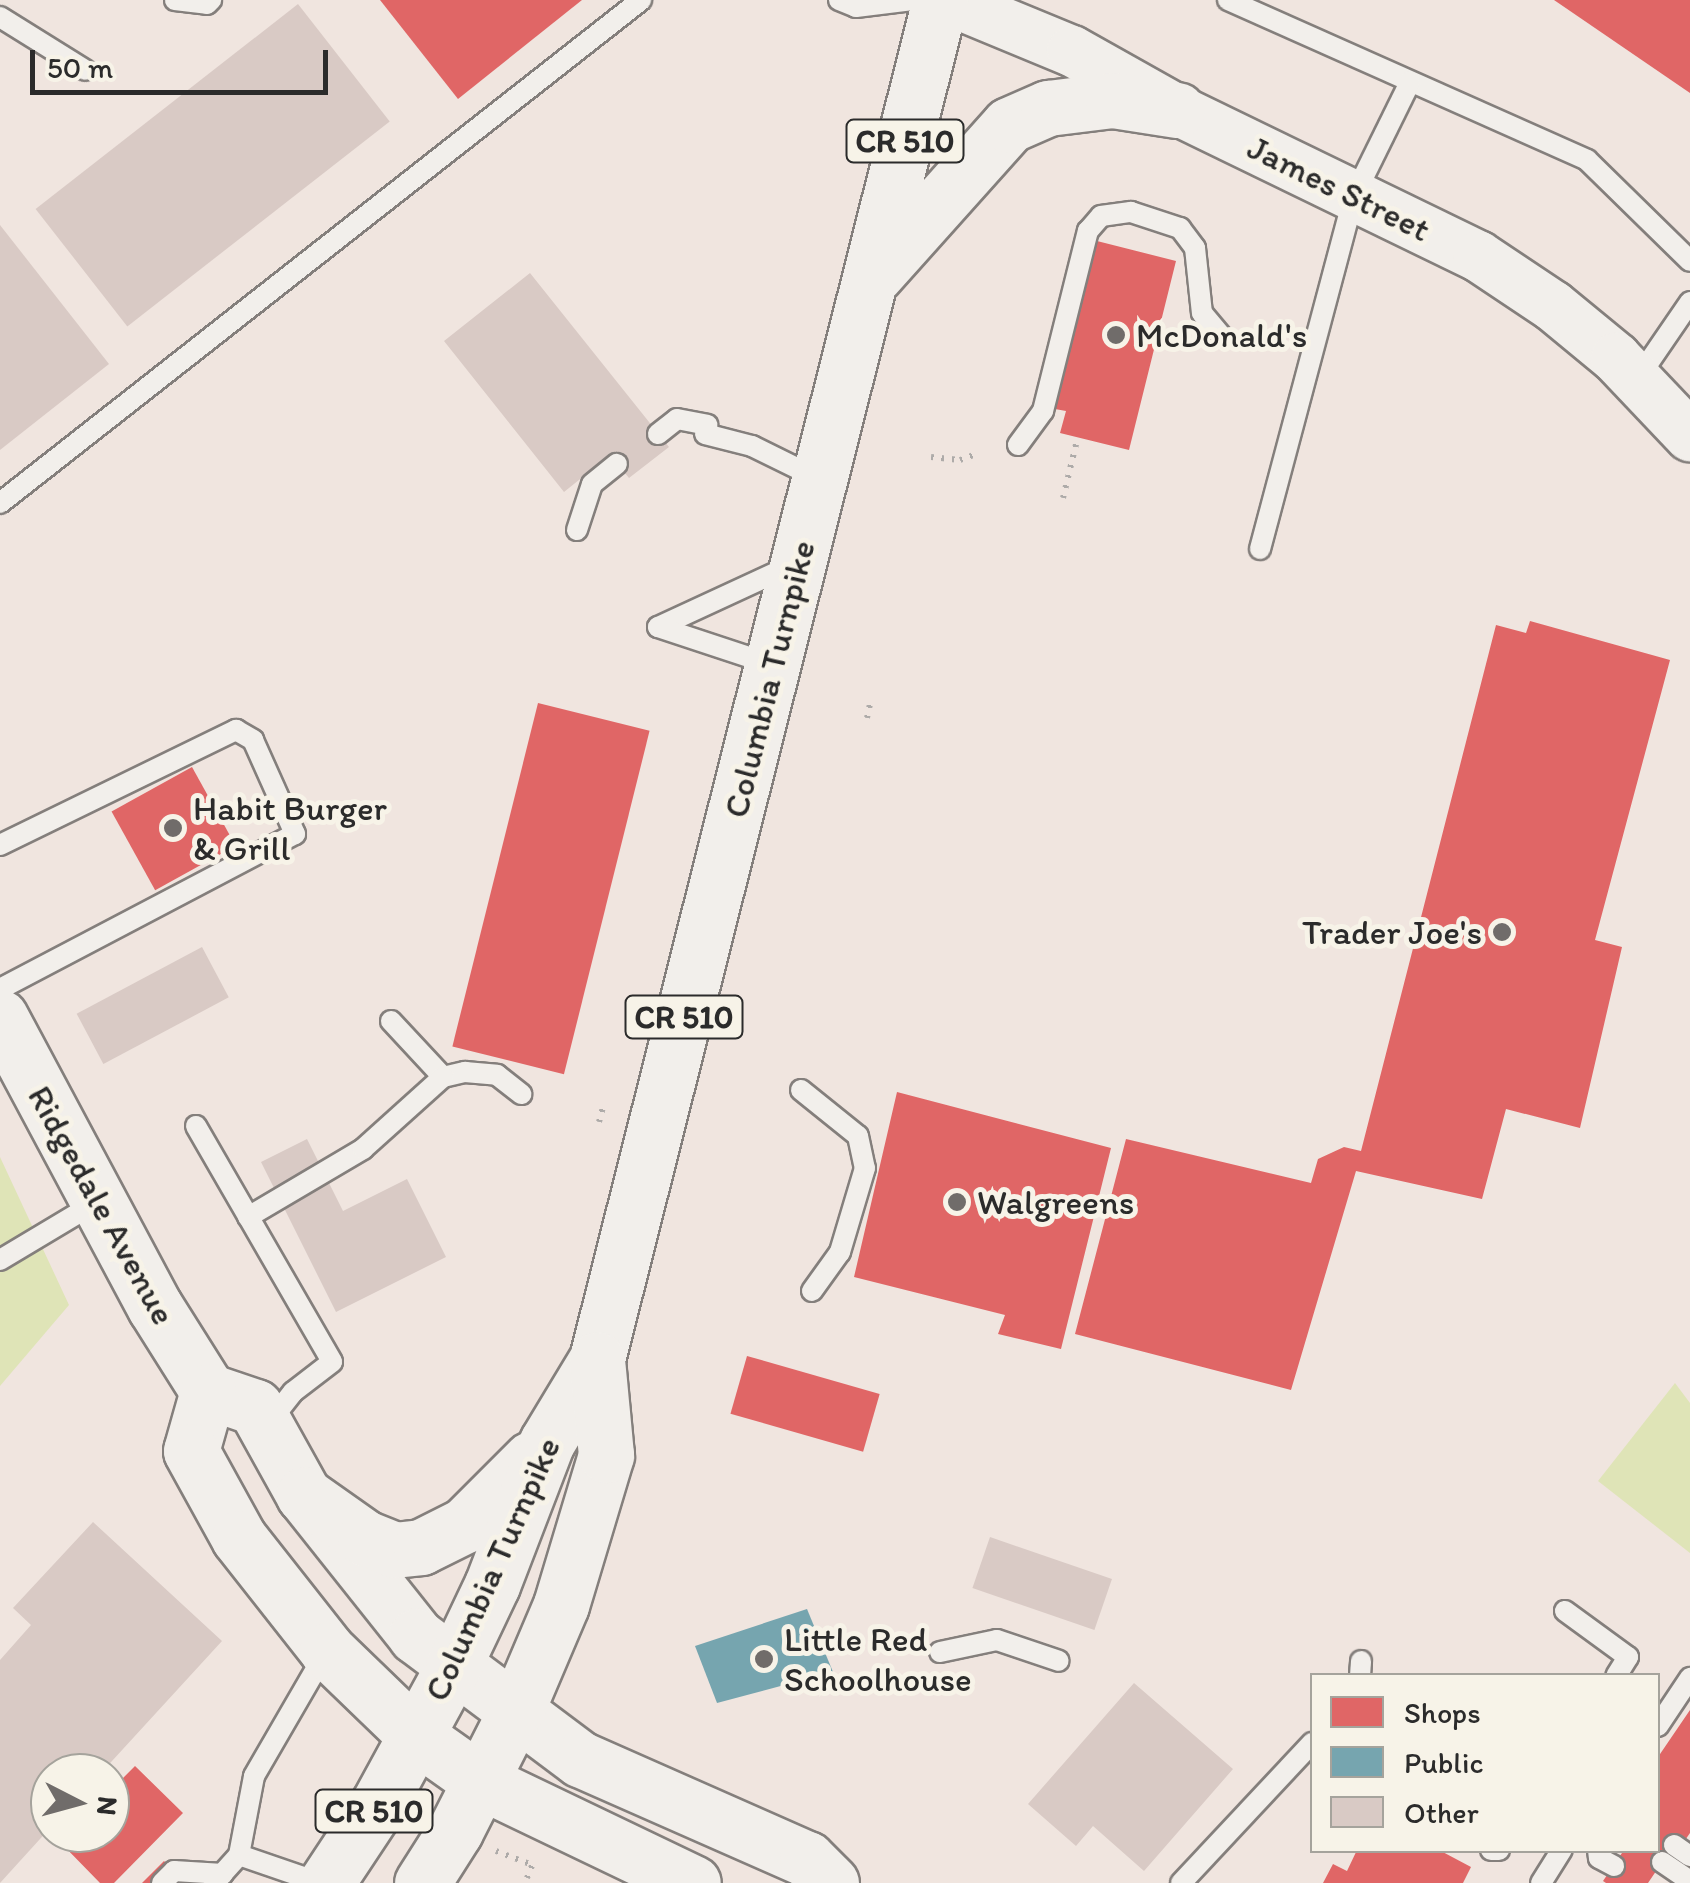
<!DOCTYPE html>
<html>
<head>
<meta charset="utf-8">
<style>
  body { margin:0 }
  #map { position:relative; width:1690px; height:1883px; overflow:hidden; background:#f0e5df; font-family:Itim,sans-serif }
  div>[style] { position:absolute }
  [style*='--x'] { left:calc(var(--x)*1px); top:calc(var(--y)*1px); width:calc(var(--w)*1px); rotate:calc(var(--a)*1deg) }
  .green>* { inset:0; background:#dfe4b7 }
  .shops>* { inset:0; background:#e06666; transform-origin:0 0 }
  .public>* { inset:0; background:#76a5af }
  .building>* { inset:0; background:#d9cac5; transform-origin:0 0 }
  .path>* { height:6px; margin-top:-3px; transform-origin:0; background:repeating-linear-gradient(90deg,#aeaba9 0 2.5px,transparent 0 10.5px) }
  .roads { filter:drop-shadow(2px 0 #847f7c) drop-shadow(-2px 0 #847f7c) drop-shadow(0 2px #847f7c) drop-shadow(0 -2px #847f7c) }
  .service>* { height:20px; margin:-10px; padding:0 10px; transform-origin:10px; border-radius:10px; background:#f2efeb }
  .tertiary>* { height:50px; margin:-25px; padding:0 25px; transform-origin:25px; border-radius:25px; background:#f2efeb }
  .secondary>* { height:55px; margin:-27.5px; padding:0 27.5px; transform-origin:27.5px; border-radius:27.5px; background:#f2efeb }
  .primary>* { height:55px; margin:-27.5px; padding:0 27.5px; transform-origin:27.5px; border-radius:27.5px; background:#f2efeb }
  .dots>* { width:28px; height:28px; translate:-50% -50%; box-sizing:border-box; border:5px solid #f7f3e8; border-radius:50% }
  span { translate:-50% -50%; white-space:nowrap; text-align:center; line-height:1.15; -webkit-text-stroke:10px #f7f3e8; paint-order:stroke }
  .shield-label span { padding:2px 8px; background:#f7f3e8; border:2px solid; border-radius:8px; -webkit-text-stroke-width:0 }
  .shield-label { font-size:32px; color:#2b2b2b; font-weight:700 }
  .street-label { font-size:35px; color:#2b2b2b }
  .poi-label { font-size:35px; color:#2b2b2b }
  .left { translate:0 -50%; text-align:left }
  .right { translate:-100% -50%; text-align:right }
  .legend { position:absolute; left:1310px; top:1673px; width:350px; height:180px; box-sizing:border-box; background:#f7f3e8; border:2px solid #a5a39c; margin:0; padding:12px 18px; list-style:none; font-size:30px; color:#2b2b2b }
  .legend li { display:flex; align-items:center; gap:20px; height:50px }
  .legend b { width:50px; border:2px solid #a5a39c }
  .north { position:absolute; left:30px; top:1753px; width:100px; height:100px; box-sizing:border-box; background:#f7f3e8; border:2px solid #a5a39c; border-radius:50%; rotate:96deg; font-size:28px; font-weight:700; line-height:40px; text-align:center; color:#2b2b2b }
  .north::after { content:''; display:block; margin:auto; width:35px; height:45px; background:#706c6a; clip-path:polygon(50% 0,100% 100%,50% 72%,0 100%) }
  .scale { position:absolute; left:30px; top:50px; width:298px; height:45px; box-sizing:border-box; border:5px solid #2b2b2b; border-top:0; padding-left:12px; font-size:30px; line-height:35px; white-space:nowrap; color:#2b2b2b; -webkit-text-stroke:8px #f7f3e8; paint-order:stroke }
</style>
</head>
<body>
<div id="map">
  <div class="green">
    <div style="clip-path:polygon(0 1157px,69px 1305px,0 1386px)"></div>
    <div style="clip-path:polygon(1675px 1383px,1690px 1403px,1690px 1553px,1598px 1481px)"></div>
  </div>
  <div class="shops">
    <div style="clip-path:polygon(380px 0,582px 0,458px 99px)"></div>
    <div style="clip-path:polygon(1554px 0,1690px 0,1690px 93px)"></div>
    <div style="clip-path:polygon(1097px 241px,1176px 261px,1129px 450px,1060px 433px,1066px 411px,1055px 409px)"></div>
    <div style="clip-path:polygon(1530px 621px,1670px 660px,1595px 940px,1622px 947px,1580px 1128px,1506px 1109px,1482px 1199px,1356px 1171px,1291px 1390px,1075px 1334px,1126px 1139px,1311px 1183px,1318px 1159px,1344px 1147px,1361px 1151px,1496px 625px,1526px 633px)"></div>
    <div style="left:538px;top:703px;width:115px;height:354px;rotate:14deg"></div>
    <div style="left:192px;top:767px;width:90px;height:92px;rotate:61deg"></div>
    <div style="clip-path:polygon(897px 1092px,1111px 1148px,1061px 1349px,998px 1334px,1005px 1315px,854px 1277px)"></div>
    <div style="left:747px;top:1356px;width:138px;height:60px;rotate:16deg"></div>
    <div style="clip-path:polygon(1690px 1710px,1690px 1833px,1681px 1846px,1675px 1843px,1648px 1883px,1606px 1883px,1603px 1881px,1624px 1850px,1658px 1850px,1658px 1757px)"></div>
    <div style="clip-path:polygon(135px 1766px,183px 1813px,114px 1883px,100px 1883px,60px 1842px,69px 1833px,110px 1833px,110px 1791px)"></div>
    <div style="clip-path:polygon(1357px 1850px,1439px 1850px,1471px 1867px,1463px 1883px,1323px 1883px,1333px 1864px,1347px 1871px)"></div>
    <div style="clip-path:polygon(164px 1861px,186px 1883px,142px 1883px)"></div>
  </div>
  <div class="public">
    <div style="clip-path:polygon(807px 1609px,833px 1672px,717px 1703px,695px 1646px)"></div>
  </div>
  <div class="building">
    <div style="left:298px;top:4px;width:149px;height:333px;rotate:52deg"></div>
    <div style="clip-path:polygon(0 225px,109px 364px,0 450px)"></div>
    <div style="clip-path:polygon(530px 273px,669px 447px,629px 478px,610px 455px,564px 492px,444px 341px)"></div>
    <div style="left:202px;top:947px;width:57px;height:142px;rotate:62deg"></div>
    <div style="clip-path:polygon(307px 1139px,343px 1211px,407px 1179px,446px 1257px,336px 1312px,261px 1162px)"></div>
    <div style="clip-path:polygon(93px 1522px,222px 1641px,101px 1773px,50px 1773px,50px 1828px,0 1883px,0 1660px,31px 1625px,13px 1608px)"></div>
    <div style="left:990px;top:1537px;width:129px;height:54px;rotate:19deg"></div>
    <div style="clip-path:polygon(1134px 1683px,1233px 1769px,1144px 1871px,1093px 1826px,1076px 1846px,1028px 1804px)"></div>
  </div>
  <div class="path">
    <div style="--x:931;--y:457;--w:29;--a:6"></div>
    <div style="--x:960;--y:460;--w:20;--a:-20"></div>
    <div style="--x:1063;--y:498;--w:60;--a:-76.4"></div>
    <div style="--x:867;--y:718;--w:14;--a:-78"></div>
    <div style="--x:599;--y:1122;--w:20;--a:-75"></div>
    <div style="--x:496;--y:1851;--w:39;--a:21"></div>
    <div style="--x:527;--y:1878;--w:16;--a:-68"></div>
  </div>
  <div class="roads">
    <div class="service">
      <div style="--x:175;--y:0;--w:32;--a:7"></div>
      <div style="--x:207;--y:4;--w:6;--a:-45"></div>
      <div style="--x:839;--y:0;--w:18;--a:22"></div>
      <div style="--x:856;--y:7;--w:57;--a:-7"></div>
      <div style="--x:1228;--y:0;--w:393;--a:24"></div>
      <div style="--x:1587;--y:160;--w:144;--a:44.4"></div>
      <div style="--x:0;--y:17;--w:100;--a:31.9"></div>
      <div style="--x:1638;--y:378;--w:92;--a:-55.6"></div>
      <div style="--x:658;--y:434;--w:24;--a:-38"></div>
      <div style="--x:677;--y:419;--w:31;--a:11"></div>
      <div style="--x:705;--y:434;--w:49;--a:14.3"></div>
      <div style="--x:752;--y:446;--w:75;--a:26.2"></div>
      <div style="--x:1018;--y:445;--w:42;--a:-53.7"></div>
      <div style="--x:1043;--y:411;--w:186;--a:-76"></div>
      <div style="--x:1088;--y:231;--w:20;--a:-49"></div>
      <div style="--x:1101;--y:216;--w:30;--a:-8"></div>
      <div style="--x:1131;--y:212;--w:52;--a:18.1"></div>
      <div style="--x:1180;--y:228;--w:25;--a:53"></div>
      <div style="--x:1195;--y:248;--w:65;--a:83.9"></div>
      <div style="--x:1202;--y:313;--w:31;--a:50"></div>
      <div style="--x:0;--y:503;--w:815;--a:-38.12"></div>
      <div style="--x:577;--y:530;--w:48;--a:-71.9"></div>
      <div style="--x:592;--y:484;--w:32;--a:-39"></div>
      <div style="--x:1260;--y:549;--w:365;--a:-75.1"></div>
      <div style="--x:1354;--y:196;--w:127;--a:-63.8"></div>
      <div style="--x:658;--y:627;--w:143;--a:-24.8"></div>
      <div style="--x:658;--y:627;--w:118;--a:18.3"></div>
      <div style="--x:0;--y:845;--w:263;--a:-26"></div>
      <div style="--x:236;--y:730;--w:20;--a:30"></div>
      <div style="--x:253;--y:740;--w:103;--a:65.9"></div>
      <div style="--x:295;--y:834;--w:333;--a:152.3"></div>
      <div style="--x:391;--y:1021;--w:76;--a:47.1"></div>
      <div style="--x:443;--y:1077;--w:23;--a:-13"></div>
      <div style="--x:465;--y:1072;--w:32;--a:5"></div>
      <div style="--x:497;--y:1075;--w:31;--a:38"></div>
      <div style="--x:801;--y:1090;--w:73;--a:38.9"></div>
      <div style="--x:858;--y:1136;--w:33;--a:78"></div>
      <div style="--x:865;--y:1168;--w:88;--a:106.6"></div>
      <div style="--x:840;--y:1252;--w:48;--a:125.7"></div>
      <div style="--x:196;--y:1126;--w:272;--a:60"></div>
      <div style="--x:332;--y:1362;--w:49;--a:142.4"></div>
      <div style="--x:293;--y:1392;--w:42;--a:128.2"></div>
      <div style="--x:248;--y:1217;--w:134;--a:-30.6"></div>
      <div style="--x:363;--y:1149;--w:108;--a:-42"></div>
      <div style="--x:0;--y:1260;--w:113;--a:-30.9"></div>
      <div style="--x:1565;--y:1611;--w:78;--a:36.1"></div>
      <div style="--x:1628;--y:1657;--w:22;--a:122"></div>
      <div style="--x:940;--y:1652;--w:58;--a:-11.9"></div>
      <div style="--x:997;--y:1640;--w:65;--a:18.7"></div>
      <div style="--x:1360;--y:1676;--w:15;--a:-86"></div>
      <div style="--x:1658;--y:1726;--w:58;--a:-56.3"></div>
      <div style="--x:1674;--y:1845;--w:19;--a:35"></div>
      <div style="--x:1491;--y:1850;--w:8;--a:0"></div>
      <div style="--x:1598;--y:1850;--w:8;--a:83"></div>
      <div style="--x:1599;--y:1858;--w:17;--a:28"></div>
      <div style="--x:239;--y:1855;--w:87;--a:18.9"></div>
      <div style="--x:1662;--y:1862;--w:27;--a:34"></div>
      <div style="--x:162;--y:1883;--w:17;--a:-45"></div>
      <div style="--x:174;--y:1871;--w:49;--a:3.5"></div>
      <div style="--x:214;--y:1883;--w:38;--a:-48"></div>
      <div style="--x:239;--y:1855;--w:80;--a:-79.2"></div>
      <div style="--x:254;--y:1776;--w:143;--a:-59.9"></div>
      <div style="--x:1181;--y:1883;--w:192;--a:-46.9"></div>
      <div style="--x:1541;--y:1883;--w:39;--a:-58"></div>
    </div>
    <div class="tertiary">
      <div style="--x:948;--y:0;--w:134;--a:22.4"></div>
      <div style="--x:1072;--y:51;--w:120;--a:29.3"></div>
      <div style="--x:1177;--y:110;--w:335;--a:25.9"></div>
      <div style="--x:1478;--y:256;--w:90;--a:33.7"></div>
      <div style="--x:1553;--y:306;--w:82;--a:39.5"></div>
      <div style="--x:1616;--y:358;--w:108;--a:46.5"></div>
    </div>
    <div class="secondary">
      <div style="--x:0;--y:1017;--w:329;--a:61.9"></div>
      <div style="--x:155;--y:1307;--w:99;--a:57.8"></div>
      <div style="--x:208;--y:1391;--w:50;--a:18.8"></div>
      <div style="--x:255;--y:1407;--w:101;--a:60.9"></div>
      <div style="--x:304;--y:1495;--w:180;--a:51.5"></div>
      <div style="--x:416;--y:1636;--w:205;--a:36.9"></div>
      <div style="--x:580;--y:1759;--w:248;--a:23.8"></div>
      <div style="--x:807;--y:1859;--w:34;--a:45"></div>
      <div style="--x:208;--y:1391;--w:62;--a:105.8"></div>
      <div style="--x:191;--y:1451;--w:99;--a:61.1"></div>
      <div style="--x:239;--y:1538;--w:142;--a:51.8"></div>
      <div style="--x:327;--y:1650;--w:122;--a:44"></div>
      <div style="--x:415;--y:1735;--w:80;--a:35.3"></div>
      <div style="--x:480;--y:1781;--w:236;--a:25.6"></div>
    </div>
    <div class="primary">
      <div style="--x:875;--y:275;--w:201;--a:-48.2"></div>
      <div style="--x:1009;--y:125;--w:43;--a:-23.6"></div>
      <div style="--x:1048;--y:108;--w:65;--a:-7"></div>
      <div style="--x:1113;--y:100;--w:65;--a:8.9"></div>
      <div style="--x:304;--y:1495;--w:75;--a:35.2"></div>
      <div style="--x:365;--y:1538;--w:31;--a:22"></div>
      <div style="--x:394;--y:1550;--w:27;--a:-6"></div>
      <div style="--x:421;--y:1547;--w:49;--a:-26.6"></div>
      <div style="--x:465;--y:1525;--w:93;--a:-45"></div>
      <div style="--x:326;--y:1883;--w:96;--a:-56.5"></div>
      <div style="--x:379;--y:1803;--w:155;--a:-61.4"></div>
      <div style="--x:453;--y:1667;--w:91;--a:-64.6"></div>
      <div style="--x:492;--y:1585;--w:153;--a:-69"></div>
      <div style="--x:547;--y:1442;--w:97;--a:-58.9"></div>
      <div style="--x:597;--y:1359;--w:1402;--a:-75.83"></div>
      <div style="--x:422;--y:1883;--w:62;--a:-57.6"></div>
      <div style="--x:455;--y:1831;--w:135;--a:-63.1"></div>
      <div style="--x:516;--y:1711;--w:115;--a:-67"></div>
      <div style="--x:561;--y:1605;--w:157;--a:-73.3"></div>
      <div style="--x:606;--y:1455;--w:96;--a:-95.4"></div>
    </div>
  </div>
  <div class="dots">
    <div style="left:1116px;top:335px;background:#706c6a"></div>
    <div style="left:173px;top:828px;background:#706c6a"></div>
    <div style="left:1502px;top:932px;background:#706c6a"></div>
    <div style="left:957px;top:1202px;background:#706c6a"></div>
    <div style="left:764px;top:1659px;background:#706c6a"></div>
  </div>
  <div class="shield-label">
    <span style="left:905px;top:141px">CR 510</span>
    <span style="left:684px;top:1017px">CR 510</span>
    <span style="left:374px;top:1811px">CR 510</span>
  </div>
  <div class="street-label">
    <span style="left:1339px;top:188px;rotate:26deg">James Street</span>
    <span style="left:769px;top:679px;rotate:-76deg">Columbia Turnpike</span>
    <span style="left:102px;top:1205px;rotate:61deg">Ridgedale Avenue</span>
    <span style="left:492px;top:1569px;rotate:-66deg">Columbia Turnpike</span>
  </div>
  <div class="poi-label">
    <span class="left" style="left:1136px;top:335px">McDonald's</span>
    <span class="left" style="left:193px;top:828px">Habit Burger<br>&amp; Grill</span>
    <span class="right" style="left:1482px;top:932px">Trader Joe's</span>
    <span class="left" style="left:977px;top:1202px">Walgreens</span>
    <span class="left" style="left:784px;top:1659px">Little Red<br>Schoolhouse</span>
  </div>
  <ul class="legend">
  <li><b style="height:28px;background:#e06666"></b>Shops</li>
  <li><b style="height:28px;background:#76a5af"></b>Public</li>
  <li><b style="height:28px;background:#d9cac5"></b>Other</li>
  </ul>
  <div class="north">N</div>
  <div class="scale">50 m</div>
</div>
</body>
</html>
